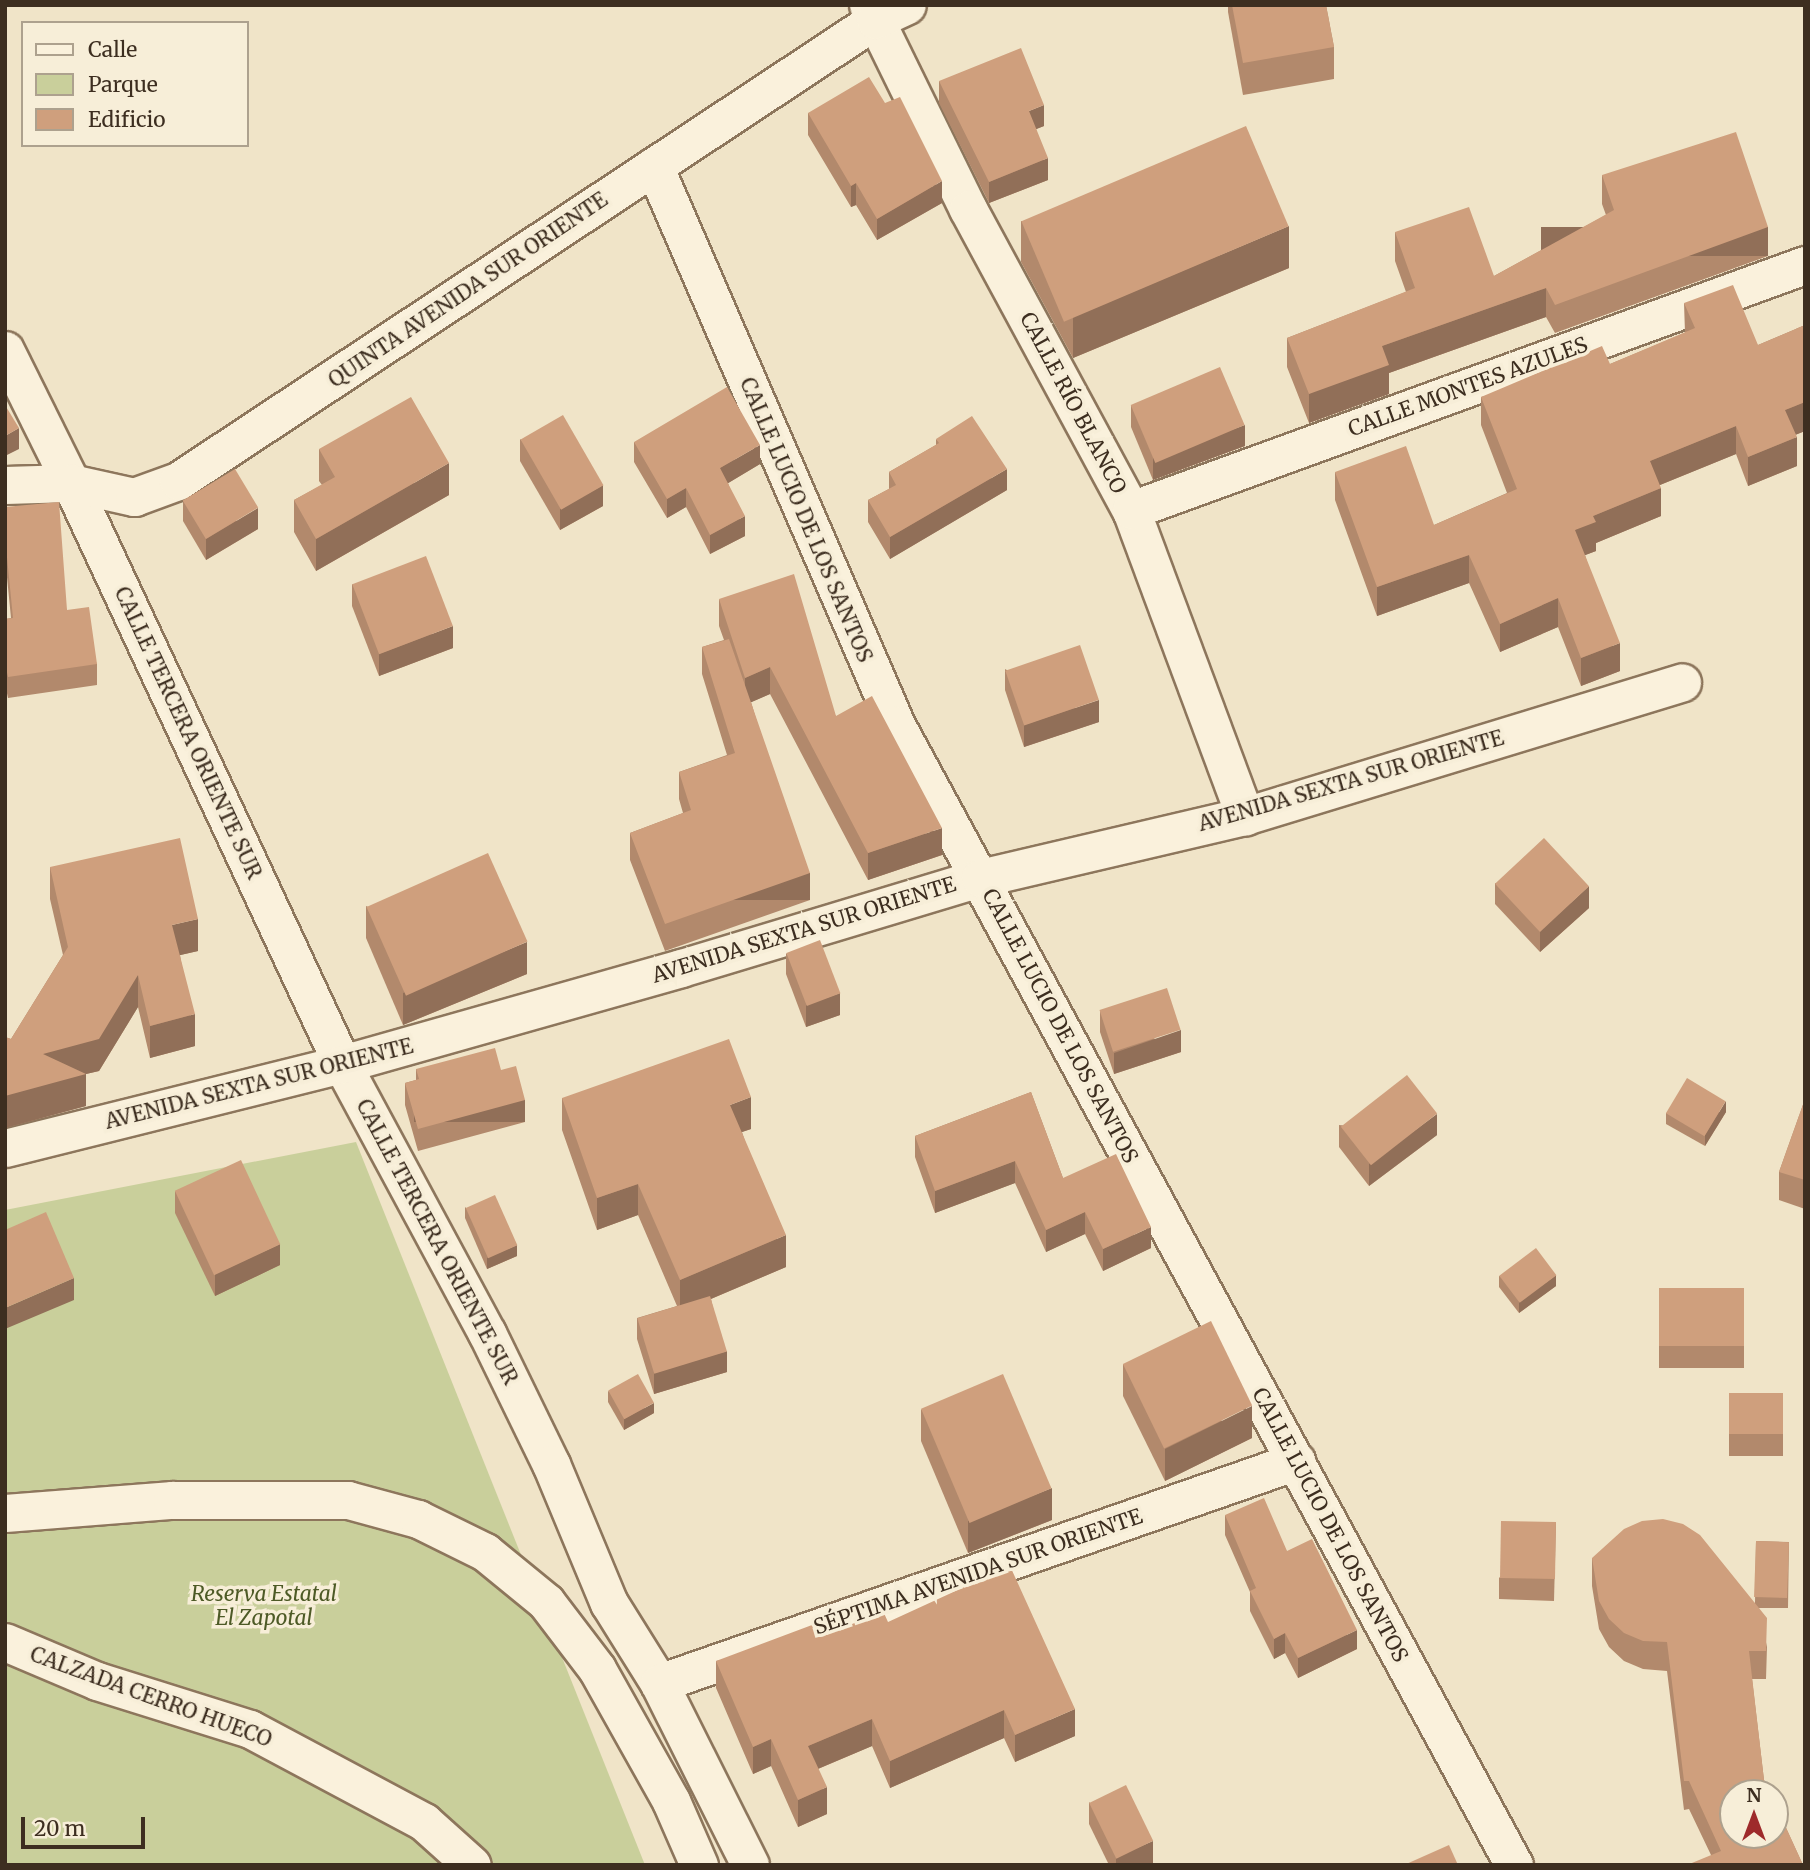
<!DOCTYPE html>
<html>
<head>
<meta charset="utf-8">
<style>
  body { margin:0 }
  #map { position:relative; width:1810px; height:1870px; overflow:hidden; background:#f0e4c8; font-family:Merriweather,serif }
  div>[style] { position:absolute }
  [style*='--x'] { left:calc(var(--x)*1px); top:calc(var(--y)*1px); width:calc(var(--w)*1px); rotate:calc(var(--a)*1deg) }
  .green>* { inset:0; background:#c9cf9b }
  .roads { filter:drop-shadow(2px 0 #8d765c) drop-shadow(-2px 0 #8d765c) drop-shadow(0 2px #8d765c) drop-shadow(0 -2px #8d765c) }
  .street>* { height:37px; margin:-18.5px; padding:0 18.5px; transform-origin:18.5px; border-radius:18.5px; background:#faf1dc }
  .wall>* { inset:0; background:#b2896c; transform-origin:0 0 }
  .shaded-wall>* { inset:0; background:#916f58; transform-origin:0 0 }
  .building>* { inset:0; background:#cf9f7d; transform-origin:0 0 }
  span { translate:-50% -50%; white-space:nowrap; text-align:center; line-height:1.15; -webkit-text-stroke:7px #f7eed8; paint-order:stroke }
  .street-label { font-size:21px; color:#3d2e20 }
  .park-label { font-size:21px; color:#4d5a26; font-style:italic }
  .frame { position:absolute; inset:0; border:7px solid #3d2e20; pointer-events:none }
  .legend { position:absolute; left:21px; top:21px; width:228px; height:126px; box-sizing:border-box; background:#f7eed8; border:2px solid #ada18e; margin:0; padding:9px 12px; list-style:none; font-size:21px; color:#3d2e20 }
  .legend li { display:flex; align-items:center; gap:14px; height:35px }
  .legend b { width:35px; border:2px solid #ada18e }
  .north { position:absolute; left:1719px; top:1779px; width:70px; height:70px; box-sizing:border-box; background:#f7eed8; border:2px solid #ada18e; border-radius:50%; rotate:0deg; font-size:19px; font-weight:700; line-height:28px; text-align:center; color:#3d2e20 }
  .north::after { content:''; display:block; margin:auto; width:24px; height:32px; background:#9e2a2b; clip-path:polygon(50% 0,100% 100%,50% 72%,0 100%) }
  .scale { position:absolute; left:21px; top:1817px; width:124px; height:32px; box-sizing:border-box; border:4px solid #3d2e20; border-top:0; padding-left:9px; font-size:21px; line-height:24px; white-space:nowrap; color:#3d2e20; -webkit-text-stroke:5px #f7eed8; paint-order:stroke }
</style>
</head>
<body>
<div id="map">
  <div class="green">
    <div style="clip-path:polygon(356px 1142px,645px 1865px,5px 1865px,5px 1210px)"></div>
  </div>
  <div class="roads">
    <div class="street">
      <div style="--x:868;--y:5;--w:227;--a:63.9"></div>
      <div style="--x:968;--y:209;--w:342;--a:61.6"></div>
      <div style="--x:1131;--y:510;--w:327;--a:69.6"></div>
      <div style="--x:654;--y:166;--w:609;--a:66.59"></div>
      <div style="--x:896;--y:725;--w:1297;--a:61.54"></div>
      <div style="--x:5;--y:350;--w:148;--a:63.6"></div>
      <div style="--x:71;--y:483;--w:641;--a:64.99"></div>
      <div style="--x:342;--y:1064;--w:306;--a:61.7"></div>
      <div style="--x:487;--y:1333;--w:146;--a:64"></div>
      <div style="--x:551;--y:1464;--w:151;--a:67.4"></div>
      <div style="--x:609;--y:1603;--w:94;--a:58"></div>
      <div style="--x:659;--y:1683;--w:203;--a:63.4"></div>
      <div style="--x:5;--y:485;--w:66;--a:-1.7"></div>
      <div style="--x:71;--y:483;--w:65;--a:12.5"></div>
      <div style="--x:134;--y:497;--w:47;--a:-20"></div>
      <div style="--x:178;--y:481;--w:836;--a:-33.48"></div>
      <div style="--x:875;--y:20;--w:35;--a:-25"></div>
      <div style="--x:1131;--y:510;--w:717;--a:-19.98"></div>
      <div style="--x:5;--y:1148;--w:347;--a:-14"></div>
      <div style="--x:342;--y:1064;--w:352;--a:-15.8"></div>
      <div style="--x:681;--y:968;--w:312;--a:-16.8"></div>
      <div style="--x:980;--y:878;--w:272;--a:-13.2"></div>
      <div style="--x:1245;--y:816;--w:457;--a:-17"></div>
      <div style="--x:5;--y:1513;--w:168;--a:-4.5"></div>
      <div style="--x:172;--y:1500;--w:176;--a:0"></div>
      <div style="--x:348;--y:1500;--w:73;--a:15.2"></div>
      <div style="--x:418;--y:1519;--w:75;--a:26.2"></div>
      <div style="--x:485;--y:1552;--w:79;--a:39.3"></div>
      <div style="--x:546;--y:1602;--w:84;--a:52.7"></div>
      <div style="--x:597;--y:1669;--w:151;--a:60.7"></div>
      <div style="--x:671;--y:1801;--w:70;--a:66.4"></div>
      <div style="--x:5;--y:1642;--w:100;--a:23"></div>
      <div style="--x:97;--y:1681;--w:160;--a:17.4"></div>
      <div style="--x:250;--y:1729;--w:197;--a:28.1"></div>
      <div style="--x:424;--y:1822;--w:64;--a:41.9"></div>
      <div style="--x:659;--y:1683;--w:675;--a:-19.21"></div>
    </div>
  </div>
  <div class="wall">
    <div style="clip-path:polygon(1228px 5px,1326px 5px,1334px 47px,1334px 79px,1243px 95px,1228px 12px)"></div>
    <div style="clip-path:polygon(939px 81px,1044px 126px,1036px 129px,1048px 180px,989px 203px,939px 103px)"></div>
    <div style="clip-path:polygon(885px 103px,942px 203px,877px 240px,856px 205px,851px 207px,808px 135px,808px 113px)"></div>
    <div style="clip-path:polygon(1602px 175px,1768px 256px,1555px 333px,1546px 317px,1389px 373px,1389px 394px,1309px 423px,1287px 367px,1287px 338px,1406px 292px,1395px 261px,1395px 232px,1494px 276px,1606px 215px,1602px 204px)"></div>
    <div style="clip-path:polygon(1021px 221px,1289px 268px,1073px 358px,1021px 262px)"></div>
    <div style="clip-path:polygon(1684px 303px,1758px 345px,1805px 325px,1805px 431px,1795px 435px,1797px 466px,1748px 486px,1736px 454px,1660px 485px,1661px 516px,1596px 543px,1596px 551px,1585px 555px,1620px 671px,1581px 686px,1558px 627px,1500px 652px,1469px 583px,1377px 616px,1335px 500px,1335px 472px,1434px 525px,1507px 493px,1481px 425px,1481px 397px,1610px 364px,1685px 333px)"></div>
    <div style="clip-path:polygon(1131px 405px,1245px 446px,1153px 480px,1131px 427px)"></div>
    <div style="clip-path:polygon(520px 439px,603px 506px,560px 530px,520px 461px)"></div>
    <div style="clip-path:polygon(936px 439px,1007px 490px,890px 559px,868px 522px,868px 500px,889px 489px,889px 472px,936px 445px)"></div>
    <div style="clip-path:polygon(634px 442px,760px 464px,728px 483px,745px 536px,710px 554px,686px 507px,667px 518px,634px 462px)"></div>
    <div style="clip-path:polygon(319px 449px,449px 495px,316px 571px,294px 532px,294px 500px,322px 485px,319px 481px)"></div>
    <div style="clip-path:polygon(183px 500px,258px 529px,206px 560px,183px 521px)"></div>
    <div style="clip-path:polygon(5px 507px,67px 610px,97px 664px,97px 685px,8px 698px,5px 684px,5px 619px,11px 618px,5px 557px)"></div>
    <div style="clip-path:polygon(352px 584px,453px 648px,379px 676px,352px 606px)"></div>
    <div style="clip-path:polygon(719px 599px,836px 716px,942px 855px,868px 880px,770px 694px,751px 702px,810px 900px,665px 951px,630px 860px,630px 833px,683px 813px,679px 799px,679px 772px,727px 755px,702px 674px,702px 647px,724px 640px,719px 626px)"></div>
    <div style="clip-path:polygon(1005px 669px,1099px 722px,1024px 747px,1005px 690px)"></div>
    <div style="clip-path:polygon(50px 867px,198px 951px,180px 955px,195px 1046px,150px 1058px,138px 1007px,99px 1071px,86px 1074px,86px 1106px,5px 1128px,5px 1037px,11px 1039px,63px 955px,50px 899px)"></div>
    <div style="clip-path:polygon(1495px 883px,1589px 908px,1540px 952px,1495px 904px)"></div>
    <div style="clip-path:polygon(366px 906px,527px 974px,403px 1025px,366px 938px)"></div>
    <div style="clip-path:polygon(786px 953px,840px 1015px,806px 1027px,786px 974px)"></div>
    <div style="clip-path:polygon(1100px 1011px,1181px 1052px,1114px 1074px,1100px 1032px)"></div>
    <div style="clip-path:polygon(416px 1069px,501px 1070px,525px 1122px,418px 1151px,405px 1105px,405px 1083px,416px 1080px)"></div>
    <div style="clip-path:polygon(1031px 1092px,1063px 1178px,1151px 1248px,1103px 1271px,1085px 1234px,1046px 1252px,1015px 1183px,935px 1213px,915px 1157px,915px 1136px)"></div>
    <div style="clip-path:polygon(562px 1098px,751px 1129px,742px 1132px,786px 1267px,711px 1299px,727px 1372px,654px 1394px,637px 1339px,637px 1318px,677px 1306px,638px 1215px,597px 1230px,562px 1130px)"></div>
    <div style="clip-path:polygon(1805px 1099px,1805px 1209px,1779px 1200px,1779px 1172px)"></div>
    <div style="clip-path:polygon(1726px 1112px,1705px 1146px,1666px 1124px,1666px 1113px)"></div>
    <div style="clip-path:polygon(1339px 1125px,1437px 1135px,1369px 1186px,1339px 1147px)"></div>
    <div style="clip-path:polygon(175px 1191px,280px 1265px,215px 1296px,175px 1213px)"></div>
    <div style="clip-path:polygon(465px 1207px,517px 1256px,487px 1269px,465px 1218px)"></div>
    <div style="clip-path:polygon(1499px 1276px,1556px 1286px,1519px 1313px,1499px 1287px)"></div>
    <div style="left:1659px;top:1288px;width:85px;height:80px"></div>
    <div style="clip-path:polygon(1123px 1364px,1252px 1438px,1165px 1481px,1123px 1396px)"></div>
    <div style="clip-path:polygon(608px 1391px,654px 1413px,624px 1430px,608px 1402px)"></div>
    <div style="left:1783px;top:1393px;width:63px;height:54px;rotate:90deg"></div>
    <div style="clip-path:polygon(921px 1409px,1052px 1520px,968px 1553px,921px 1441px)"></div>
    <div style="clip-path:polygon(1225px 1515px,1287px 1551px,1357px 1649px,1298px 1678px,1285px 1653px,1274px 1659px,1250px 1611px,1250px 1592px,1225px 1535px)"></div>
    <div style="clip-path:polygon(1556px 1522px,1554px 1601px,1499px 1599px,1499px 1578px)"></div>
    <div style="clip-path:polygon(1756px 1541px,1789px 1542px,1788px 1608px,1759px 1608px,1767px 1647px,1766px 1679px,1752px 1679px,1764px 1780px,1803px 1865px,1711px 1855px,1689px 1809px,1684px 1810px,1667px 1671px,1643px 1669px,1624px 1661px,1609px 1647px,1599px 1629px,1592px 1586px,1592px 1558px,1755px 1603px)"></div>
    <div style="clip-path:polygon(888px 1622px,1075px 1736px,1015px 1762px,1004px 1738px,890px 1788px,872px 1746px,818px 1769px,827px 1814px,798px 1827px,771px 1766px,753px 1774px,716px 1688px,716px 1661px)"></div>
    <div style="clip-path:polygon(1089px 1802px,1153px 1863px,1149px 1865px,1109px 1865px,1089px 1824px)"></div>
  </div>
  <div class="shaded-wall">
    <div style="clip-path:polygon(1044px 105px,1044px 126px,1029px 132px,1029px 111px)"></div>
    <div style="clip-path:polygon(1048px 158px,1048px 180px,989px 203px,989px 182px)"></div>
    <div style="clip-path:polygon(942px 181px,942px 203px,877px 240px,877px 219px)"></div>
    <div style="clip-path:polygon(856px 183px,856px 205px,851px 207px,851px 186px)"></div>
    <div style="clip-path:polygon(1289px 226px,1289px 268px,1073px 358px,1073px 317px)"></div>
    <div style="left:1768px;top:227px;width:29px;height:227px;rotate:90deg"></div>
    <div style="clip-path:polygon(1546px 288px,1546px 317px,1389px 373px,1389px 394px,1309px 423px,1309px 394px,1382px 346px)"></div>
    <div style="clip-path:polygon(1805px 402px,1805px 431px,1785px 439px,1785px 410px)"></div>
    <div style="clip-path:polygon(1245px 425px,1245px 446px,1153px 480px,1153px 458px)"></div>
    <div style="clip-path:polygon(1736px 426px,1736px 454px,1650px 489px,1650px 461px)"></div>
    <div style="clip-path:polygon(19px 428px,19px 449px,5px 456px,5px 436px)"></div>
    <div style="clip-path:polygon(1797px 437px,1797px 466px,1748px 486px,1748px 457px)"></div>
    <div style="clip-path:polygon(760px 445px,760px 464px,720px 488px,720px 468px)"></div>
    <div style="clip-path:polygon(449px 463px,449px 495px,316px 571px,316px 539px)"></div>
    <div style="clip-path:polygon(1007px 469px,1007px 490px,890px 559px,890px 537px)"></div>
    <div style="clip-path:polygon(603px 485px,603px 506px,560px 530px,560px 509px)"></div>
    <div style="clip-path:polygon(686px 488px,686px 507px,667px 518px,667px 499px)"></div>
    <div style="clip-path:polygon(1661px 488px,1661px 516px,1596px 543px,1596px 551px,1575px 559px,1575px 530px,1593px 516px)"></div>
    <div style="clip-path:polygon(258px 508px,258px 529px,206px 560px,206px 539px)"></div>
    <div style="clip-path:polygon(745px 516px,745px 536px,710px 554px,710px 535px)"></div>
    <div style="clip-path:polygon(1469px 555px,1469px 583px,1377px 616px,1377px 587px)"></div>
    <div style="clip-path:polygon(1558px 598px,1558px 627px,1500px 652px,1500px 624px)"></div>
    <div style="clip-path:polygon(453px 626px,453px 648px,379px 676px,379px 654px)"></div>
    <div style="clip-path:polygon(1620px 643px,1620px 671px,1581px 686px,1581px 658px)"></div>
    <div style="clip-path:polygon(770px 667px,770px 694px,745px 705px,745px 678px)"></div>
    <div style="clip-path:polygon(1099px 700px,1099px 722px,1024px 747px,1024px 725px)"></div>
    <div style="clip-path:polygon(942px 828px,942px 855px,868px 880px,868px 853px)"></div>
    <div style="left:810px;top:873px;width:27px;height:154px;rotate:90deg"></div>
    <div style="clip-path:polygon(1589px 886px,1589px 908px,1540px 952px,1540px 931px)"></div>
    <div style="clip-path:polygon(198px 919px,198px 951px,172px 957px,172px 925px)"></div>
    <div style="clip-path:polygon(527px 942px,527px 974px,403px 1025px,403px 993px)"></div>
    <div style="clip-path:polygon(138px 975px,138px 1007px,99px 1071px,86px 1074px,86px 1106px,5px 1128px,5px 1096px,43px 1054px)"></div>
    <div style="clip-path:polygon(840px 993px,840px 1015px,806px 1027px,806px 1005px)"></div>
    <div style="clip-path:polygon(195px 1014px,195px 1046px,150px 1058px,150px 1026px)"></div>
    <div style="clip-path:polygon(1181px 1030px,1181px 1052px,1114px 1074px,1114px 1053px)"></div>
    <div style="clip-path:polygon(751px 1097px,751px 1129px,730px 1136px,730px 1105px)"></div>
    <div style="left:525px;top:1100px;width:22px;height:111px;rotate:90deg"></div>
    <div style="clip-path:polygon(1726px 1101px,1726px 1112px,1705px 1146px,1705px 1135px)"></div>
    <div style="clip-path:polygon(1437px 1114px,1437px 1135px,1369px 1186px,1369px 1164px)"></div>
    <div style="clip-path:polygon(1015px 1161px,1015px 1183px,935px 1213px,935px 1191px)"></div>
    <div style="clip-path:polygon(638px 1184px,638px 1215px,597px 1230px,597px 1198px)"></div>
    <div style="clip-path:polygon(1085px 1212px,1085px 1234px,1046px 1252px,1046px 1230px)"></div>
    <div style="clip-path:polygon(1151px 1227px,1151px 1248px,1103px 1271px,1103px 1249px)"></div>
    <div style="clip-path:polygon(786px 1235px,786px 1267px,680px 1312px,680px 1280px)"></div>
    <div style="clip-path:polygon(280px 1244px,280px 1265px,215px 1296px,215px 1274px)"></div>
    <div style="clip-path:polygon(517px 1245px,517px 1256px,487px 1269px,487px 1258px)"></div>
    <div style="clip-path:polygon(1556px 1275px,1556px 1286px,1519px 1313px,1519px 1302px)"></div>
    <div style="clip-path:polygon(74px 1278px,74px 1300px,5px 1329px,5px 1308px)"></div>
    <div style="clip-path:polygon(727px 1351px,727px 1372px,654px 1394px,654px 1373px)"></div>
    <div style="clip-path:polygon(654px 1403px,654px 1413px,624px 1430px,624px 1419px)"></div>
    <div style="clip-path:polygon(1252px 1406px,1252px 1438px,1165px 1481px,1165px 1449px)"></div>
    <div style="clip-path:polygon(1052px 1488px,1052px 1520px,968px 1553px,968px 1521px)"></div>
    <div style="clip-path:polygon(1357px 1630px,1357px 1649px,1298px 1678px,1298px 1658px)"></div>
    <div style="clip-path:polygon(1285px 1633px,1285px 1653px,1274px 1659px,1274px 1639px)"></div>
    <div style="clip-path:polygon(1075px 1709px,1075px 1736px,1015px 1762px,1015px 1735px)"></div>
    <div style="clip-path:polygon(1004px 1710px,1004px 1738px,890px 1788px,890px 1761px)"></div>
    <div style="clip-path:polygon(872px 1719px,872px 1746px,808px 1773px,808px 1746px)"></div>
    <div style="clip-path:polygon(771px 1739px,771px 1766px,753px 1774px,753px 1747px)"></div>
    <div style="clip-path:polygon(827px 1787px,827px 1814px,798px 1827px,798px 1800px)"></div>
    <div style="clip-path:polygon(1153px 1841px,1153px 1863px,1149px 1865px,1116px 1865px,1116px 1857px)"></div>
  </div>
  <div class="building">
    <div style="clip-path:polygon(1232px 5px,1326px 5px,1334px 47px,1243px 63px)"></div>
    <div style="clip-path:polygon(1021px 48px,1044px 105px,1029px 111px,1048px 158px,989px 182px,939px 81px)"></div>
    <div style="clip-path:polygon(869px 77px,885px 103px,900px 97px,942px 181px,877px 219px,856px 183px,851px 186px,808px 113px)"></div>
    <div style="left:1246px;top:126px;width:109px;height:244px;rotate:67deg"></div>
    <div style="clip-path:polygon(1736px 132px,1768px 227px,1555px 305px,1546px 288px,1382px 346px,1389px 365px,1309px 394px,1287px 338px,1415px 288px,1395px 232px,1469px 207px,1494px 276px,1614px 210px,1602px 175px)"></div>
    <div style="clip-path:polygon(1733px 285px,1758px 345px,1805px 325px,1805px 402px,1785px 410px,1797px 437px,1748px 457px,1736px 426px,1650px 461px,1661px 488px,1593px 516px,1596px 522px,1575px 530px,1620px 643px,1581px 658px,1558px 598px,1500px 624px,1469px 555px,1377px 587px,1335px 472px,1406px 446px,1434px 525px,1517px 489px,1481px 397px,1602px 346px,1610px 364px,1695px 328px,1684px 303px)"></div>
    <div style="left:1220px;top:367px;width:63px;height:97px;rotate:67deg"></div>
    <div style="clip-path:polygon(727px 387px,760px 445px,720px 468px,745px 516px,710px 535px,686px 488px,667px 499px,634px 442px)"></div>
    <div style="clip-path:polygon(411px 397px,449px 463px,316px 539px,294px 500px,335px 477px,319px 449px)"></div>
    <div style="clip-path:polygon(5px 405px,19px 428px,5px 436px)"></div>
    <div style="left:563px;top:415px;width:81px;height:49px;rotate:60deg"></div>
    <div style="clip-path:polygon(972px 416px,1007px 469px,890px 537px,868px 500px,896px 485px,889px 472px,939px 443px,936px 439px)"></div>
    <div style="left:235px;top:469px;width:45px;height:61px;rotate:59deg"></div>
    <div style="clip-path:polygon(59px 502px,67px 610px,89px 607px,97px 664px,8px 677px,5px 663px,5px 619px,13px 618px,5px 537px,5px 507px)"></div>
    <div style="left:426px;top:556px;width:75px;height:79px;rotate:69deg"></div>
    <div style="clip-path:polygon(794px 574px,836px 716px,872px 696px,942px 828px,868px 853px,770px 667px,745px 678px,719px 599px)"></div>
    <div style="clip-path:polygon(729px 639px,810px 873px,665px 924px,630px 833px,691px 810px,679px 772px,735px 753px,702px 647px)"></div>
    <div style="left:1080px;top:645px;width:58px;height:79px;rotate:71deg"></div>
    <div style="clip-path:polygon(180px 838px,198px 919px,172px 925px,195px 1014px,150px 1026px,138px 975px,99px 1039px,43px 1054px,86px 1074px,5px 1096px,5px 1037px,11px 1039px,68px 947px,50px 867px)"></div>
    <div style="left:1544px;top:838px;width:66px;height:67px;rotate:47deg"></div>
    <div style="left:488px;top:853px;width:97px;height:133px;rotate:66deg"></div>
    <div style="left:820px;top:940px;width:57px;height:36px;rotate:69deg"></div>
    <div style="left:1167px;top:988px;width:44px;height:71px;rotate:72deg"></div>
    <div style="clip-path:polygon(729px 1039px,751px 1097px,730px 1105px,786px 1235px,680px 1280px,638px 1184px,597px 1198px,562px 1098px)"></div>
    <div style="clip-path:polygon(495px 1048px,501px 1070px,516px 1066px,525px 1100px,418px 1129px,405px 1083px,419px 1079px,416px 1069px)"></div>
    <div style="left:1407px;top:1075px;width:49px;height:84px;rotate:52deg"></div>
    <div style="left:1687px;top:1078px;width:45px;height:41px;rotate:31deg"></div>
    <div style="clip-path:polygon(1031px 1092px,1063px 1178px,1116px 1154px,1151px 1227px,1103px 1249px,1085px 1212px,1046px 1230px,1015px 1161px,935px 1191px,915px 1136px)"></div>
    <div style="clip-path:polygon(1805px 1099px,1805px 1180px,1779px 1172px)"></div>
    <div style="left:241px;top:1160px;width:93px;height:73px;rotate:65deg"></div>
    <div style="left:495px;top:1195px;width:55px;height:32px;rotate:66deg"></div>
    <div style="clip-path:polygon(46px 1212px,74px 1278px,5px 1308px,5px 1230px)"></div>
    <div style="left:1536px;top:1248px;width:34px;height:46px;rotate:53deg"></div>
    <div style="left:1659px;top:1288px;width:85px;height:58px"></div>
    <div style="left:710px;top:1296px;width:58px;height:76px;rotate:73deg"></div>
    <div style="left:1211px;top:1321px;width:94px;height:98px;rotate:64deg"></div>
    <div style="left:638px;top:1374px;width:33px;height:34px;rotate:61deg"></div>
    <div style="left:1003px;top:1374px;width:124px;height:89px;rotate:67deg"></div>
    <div style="left:1783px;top:1393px;width:41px;height:54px;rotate:90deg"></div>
    <div style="clip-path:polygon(1264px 1498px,1287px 1551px,1312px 1539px,1357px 1630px,1298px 1658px,1285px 1633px,1274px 1639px,1250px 1591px,1256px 1588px,1225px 1515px)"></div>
    <div style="clip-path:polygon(1663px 1519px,1683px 1524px,1700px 1535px,1767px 1618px,1766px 1651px,1749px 1651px,1764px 1780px,1771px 1793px,1733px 1793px,1733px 1835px,1775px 1835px,1775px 1803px,1803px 1865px,1687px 1865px,1721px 1851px,1689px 1781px,1684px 1781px,1667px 1642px,1643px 1641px,1624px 1633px,1609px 1619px,1599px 1601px,1592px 1558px,1624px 1529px,1642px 1521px)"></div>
    <div style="left:1501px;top:1521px;width:55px;height:57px;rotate:1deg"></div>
    <div style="left:1756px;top:1541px;width:33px;height:56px;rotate:2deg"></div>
    <div style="clip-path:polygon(1010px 1566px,1075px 1709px,1015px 1735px,1004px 1710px,890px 1761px,872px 1719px,808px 1746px,827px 1787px,798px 1800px,771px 1739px,753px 1747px,716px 1661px,820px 1622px,826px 1635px,883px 1611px,888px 1622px)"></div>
    <div style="left:1126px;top:1785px;width:62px;height:41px;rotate:64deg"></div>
    <div style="clip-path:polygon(1449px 1845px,1458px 1865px,1404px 1865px)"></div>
  </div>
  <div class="street-label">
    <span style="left:468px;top:290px;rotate:-34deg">QUINTA AVENIDA SUR ORIENTE</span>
    <span style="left:1468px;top:387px;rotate:-20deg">CALLE MONTES AZULES</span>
    <span style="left:1073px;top:403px;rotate:62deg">CALLE RÍO BLANCO</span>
    <span style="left:806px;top:520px;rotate:67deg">CALLE LUCIO DE LOS SANTOS</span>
    <span style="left:188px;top:733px;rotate:65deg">CALLE TERCERA ORIENTE SUR</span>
    <span style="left:1351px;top:781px;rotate:-16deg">AVENIDA SEXTA SUR ORIENTE</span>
    <span style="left:804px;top:930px;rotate:-17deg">AVENIDA SEXTA SUR ORIENTE</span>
    <span style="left:1060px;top:1026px;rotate:62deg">CALLE LUCIO DE LOS SANTOS</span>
    <span style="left:259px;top:1084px;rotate:-14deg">AVENIDA SEXTA SUR ORIENTE</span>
    <span style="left:437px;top:1242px;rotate:62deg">CALLE TERCERA ORIENTE SUR</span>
    <span style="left:1330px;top:1525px;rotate:62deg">CALLE LUCIO DE LOS SANTOS</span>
    <span style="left:978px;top:1572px;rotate:-19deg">SÉPTIMA AVENIDA SUR ORIENTE</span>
    <span style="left:151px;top:1697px;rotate:20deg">CALZADA CERRO HUECO</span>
  </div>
  <div class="park-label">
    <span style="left:264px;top:1606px">Reserva Estatal<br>El Zapotal</span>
  </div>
  <div class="frame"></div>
  <ul class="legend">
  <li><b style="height:9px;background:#faf1dc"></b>Calle</li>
  <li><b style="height:19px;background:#c9cf9b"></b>Parque</li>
  <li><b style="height:19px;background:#cf9f7d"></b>Edificio</li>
  </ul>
  <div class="north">N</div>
  <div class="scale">20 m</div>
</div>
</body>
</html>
